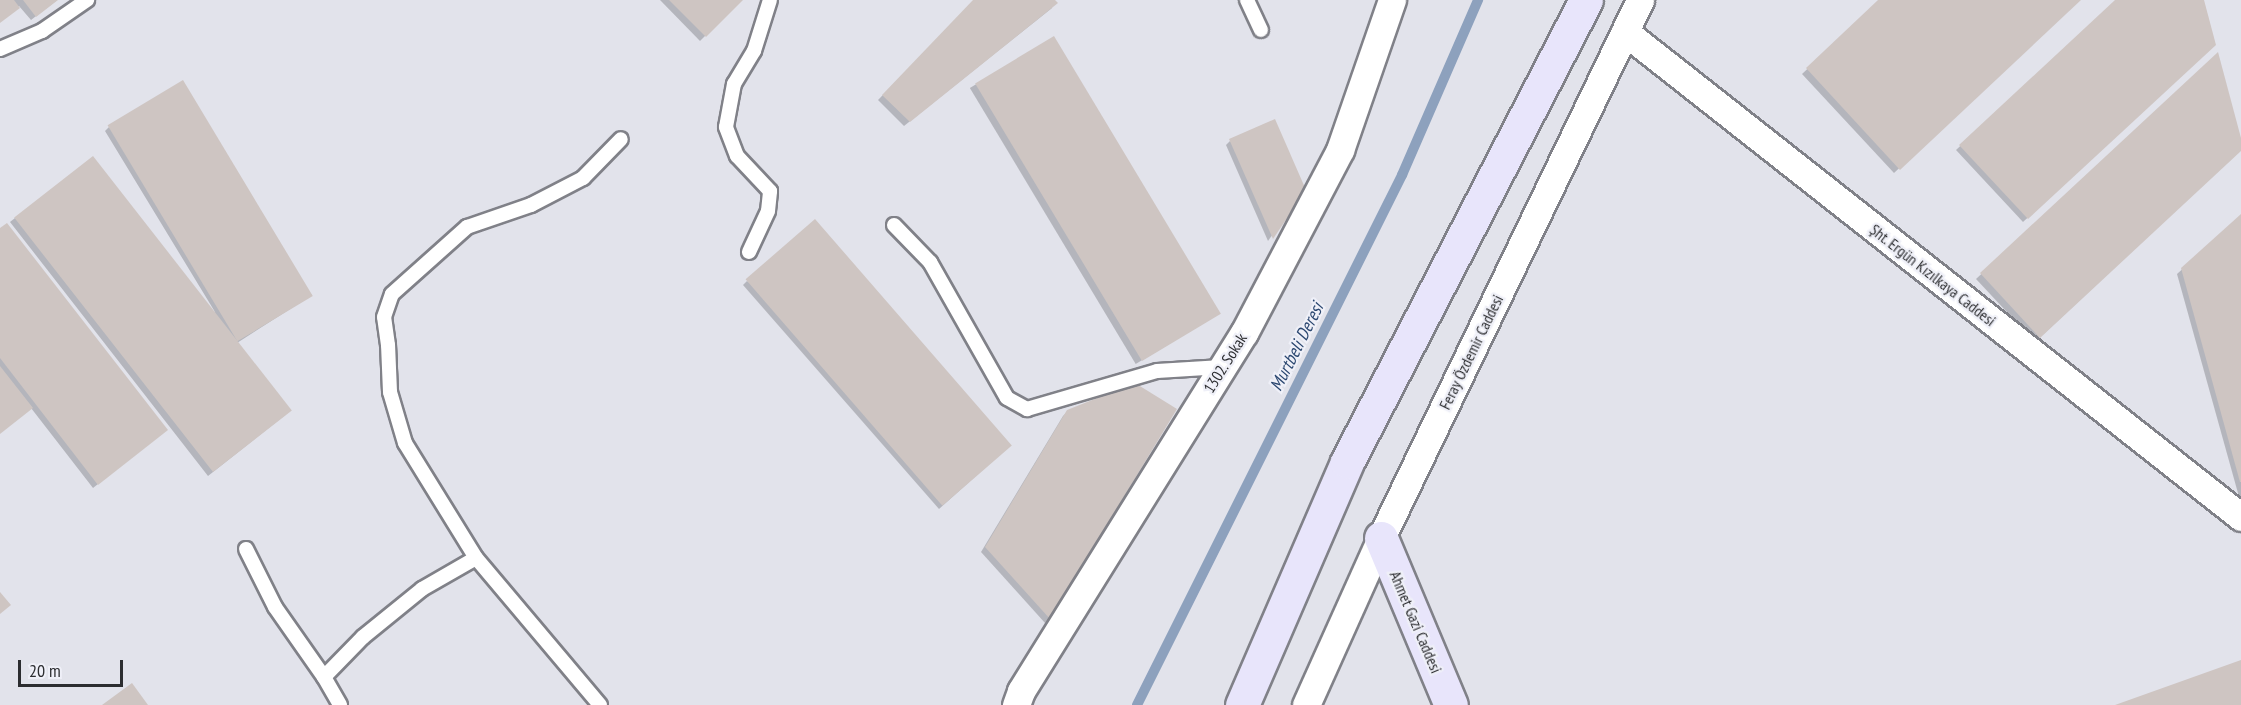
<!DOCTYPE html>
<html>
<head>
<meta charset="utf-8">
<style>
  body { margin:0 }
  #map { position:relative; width:2241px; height:705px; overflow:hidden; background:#e2e3eb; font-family:"PT Sans Narrow",sans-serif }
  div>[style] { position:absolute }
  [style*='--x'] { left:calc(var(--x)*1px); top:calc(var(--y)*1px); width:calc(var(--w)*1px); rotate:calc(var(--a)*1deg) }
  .shadow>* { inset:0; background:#0003; transform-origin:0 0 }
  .stream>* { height:10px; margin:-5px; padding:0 5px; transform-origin:5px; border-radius:5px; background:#8da1bd }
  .building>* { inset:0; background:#cec5c2; transform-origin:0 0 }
  .roads { filter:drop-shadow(2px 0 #808188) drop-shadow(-2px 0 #808188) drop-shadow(0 2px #808188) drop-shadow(0 -2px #808188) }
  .lane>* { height:14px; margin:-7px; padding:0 7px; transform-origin:7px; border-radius:7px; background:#fff }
  .street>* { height:27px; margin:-13.5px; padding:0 13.5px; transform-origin:13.5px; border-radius:13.5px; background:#fff }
  .secondary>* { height:33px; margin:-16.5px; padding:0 16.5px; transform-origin:16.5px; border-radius:16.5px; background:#e8e5fb }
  span { translate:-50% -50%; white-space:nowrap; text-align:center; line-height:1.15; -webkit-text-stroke:4.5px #eff0f8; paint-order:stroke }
  .street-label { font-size:16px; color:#2c2d30 }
  .water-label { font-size:18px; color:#2b4770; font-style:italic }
  .scale { position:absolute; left:18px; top:660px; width:105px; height:27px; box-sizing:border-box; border:3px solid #2c2d30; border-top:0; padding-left:8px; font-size:18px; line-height:21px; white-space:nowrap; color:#2c2d30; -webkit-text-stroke:4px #eff0f8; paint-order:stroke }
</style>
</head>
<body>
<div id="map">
  <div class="shadow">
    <div style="clip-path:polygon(0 0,57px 0,31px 20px,19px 6px,0 22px)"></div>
    <div style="clip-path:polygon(660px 0,741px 0,700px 41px)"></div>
    <div style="clip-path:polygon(975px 0,1053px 0,1052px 8px,904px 126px,878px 100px)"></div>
    <div style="clip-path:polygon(1881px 0,2079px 0,1894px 173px,1802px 74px)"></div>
    <div style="clip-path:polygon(2117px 0,2202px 0,2214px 44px,2023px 222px,1956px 150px)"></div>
    <div style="left:1053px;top:38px;width:322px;height:97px;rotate:59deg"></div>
    <div style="clip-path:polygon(2217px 55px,2241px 149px,2035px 342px,1976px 279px)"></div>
    <div style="clip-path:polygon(109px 127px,312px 295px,237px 343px,285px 415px,208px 476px,10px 222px,15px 218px,215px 312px,105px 131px)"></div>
    <div style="clip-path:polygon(1230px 141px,1304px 190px,1268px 241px,1226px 145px)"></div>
    <div style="clip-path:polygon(2241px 216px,2241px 504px,2177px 274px)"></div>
    <div style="clip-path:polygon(0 230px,161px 434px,93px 488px,31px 408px,0 433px)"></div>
    <div style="clip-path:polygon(747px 281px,1007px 448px,939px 509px,743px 285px)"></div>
    <div style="clip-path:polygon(1175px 409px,1049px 618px,1045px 623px,981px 552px,1063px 416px,1068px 411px)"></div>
  </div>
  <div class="stream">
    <div style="--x:1137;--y:705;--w:593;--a:-63.43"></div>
    <div style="--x:1402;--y:175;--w:191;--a:-66.5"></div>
  </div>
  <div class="building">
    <div style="clip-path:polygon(0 0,14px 0,20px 8px,0 23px)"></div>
    <div style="clip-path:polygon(23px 0,58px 0,36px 17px)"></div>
    <div style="clip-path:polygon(669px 0,743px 0,706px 37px)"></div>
    <div style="clip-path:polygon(973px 0,1055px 0,1058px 3px,910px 122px,882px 95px)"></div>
    <div style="clip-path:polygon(1878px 0,2081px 0,1900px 170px,1806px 68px)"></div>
    <div style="clip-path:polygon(2115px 0,2204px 0,2216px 45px,2028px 219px,1959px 145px)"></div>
    <div style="left:1054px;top:36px;width:324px;height:92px;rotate:59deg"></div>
    <div style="clip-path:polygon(2218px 52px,2241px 138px,2241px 151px,2040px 338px,1980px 273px)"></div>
    <div style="left:183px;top:80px;width:252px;height:88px;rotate:59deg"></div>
    <div style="clip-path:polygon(1275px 119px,1306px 190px,1273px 239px,1229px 139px)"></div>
    <div style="left:93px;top:156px;width:323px;height:100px;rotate:52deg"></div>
    <div style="clip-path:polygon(2241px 214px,2241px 482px,2240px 482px,2181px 268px)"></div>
    <div style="left:815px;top:219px;width:300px;height:92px;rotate:49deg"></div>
    <div style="clip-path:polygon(7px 223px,168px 430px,98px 485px,0 358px,0 228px)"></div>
    <div style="clip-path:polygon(0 366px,33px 408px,0 434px)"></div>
    <div style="clip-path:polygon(1135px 383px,1177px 409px,1050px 619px,985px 547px,1067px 410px)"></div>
    <div style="clip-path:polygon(0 592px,11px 605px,0 614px)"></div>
    <div style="clip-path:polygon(2241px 660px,2241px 705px,2115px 705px)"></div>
    <div style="clip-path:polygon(132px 683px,148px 705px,102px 705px)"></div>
  </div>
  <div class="roads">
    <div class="lane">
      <div style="--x:1247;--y:0;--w:33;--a:65"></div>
      <div style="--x:0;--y:49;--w:46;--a:-23.2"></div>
      <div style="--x:42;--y:31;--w:55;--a:-34.6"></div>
      <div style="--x:894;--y:225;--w:52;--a:45.8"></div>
      <div style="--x:930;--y:262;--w:156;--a:60.5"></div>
      <div style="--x:1007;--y:398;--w:23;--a:29"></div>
      <div style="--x:1027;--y:409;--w:135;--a:-16.3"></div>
      <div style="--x:1157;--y:371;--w:65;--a:-3.5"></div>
      <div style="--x:749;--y:252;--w:45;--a:-65.1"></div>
      <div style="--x:768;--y:211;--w:20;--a:-84"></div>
      <div style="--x:770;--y:191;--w:48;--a:-133.3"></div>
      <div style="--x:737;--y:156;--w:31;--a:-111"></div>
      <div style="--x:726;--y:127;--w:44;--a:-79.5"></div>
      <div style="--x:734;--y:84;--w:39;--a:-59"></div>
      <div style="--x:754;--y:51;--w:53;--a:-72.6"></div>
      <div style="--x:246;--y:549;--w:65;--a:63.4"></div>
      <div style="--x:275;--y:607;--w:85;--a:55"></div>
      <div style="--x:324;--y:677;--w:32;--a:60"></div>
      <div style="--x:324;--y:677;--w:56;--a:-45.7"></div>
      <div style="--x:363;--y:637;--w:76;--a:-39.1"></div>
      <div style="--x:422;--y:589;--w:62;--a:-29.9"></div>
      <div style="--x:600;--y:705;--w:192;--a:-130.1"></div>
      <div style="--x:476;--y:558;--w:135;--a:-121.7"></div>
      <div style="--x:405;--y:443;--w:53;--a:-106.4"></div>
      <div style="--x:390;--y:392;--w:47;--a:-92.4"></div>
      <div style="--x:388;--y:345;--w:28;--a:-98"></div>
      <div style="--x:384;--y:317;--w:24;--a:-71"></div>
      <div style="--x:392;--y:294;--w:101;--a:-41.8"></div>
      <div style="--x:467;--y:227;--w:68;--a:-19"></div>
      <div style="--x:531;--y:205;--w:59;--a:-27.4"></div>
      <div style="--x:583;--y:178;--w:54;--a:-45.7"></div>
    </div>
    <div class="street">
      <div style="--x:1625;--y:32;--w:784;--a:38.21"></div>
      <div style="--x:1016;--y:705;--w:15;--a:-70"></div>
      <div style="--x:1021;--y:691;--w:422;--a:-58.1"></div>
      <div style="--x:1244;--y:333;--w:207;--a:-62.3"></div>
      <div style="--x:1340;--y:150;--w:159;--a:-70.9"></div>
      <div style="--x:1306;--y:705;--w:183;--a:-65.8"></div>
      <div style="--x:1381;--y:538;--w:597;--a:-64.29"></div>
    </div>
    <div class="secondary">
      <div style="--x:1381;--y:538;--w:181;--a:67.3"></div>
      <div style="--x:1242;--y:705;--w:265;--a:-66.6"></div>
      <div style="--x:1347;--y:462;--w:520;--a:-62.65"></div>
    </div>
  </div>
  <div class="street-label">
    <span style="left:1933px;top:275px;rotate:38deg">Şht. Ergün Kızılkaya Caddesi</span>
    <span style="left:1471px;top:352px;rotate:-64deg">Feray Özdemir Caddesi</span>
    <span style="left:1225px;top:363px;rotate:-58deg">1302. Sokak</span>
    <span style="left:1416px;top:622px;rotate:67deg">Ahmet Gazi Caddesi</span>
  </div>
  <div class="water-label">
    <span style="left:1297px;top:347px;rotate:-63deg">Murtbeli Deresi</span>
  </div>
  <div class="scale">20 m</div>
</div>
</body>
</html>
